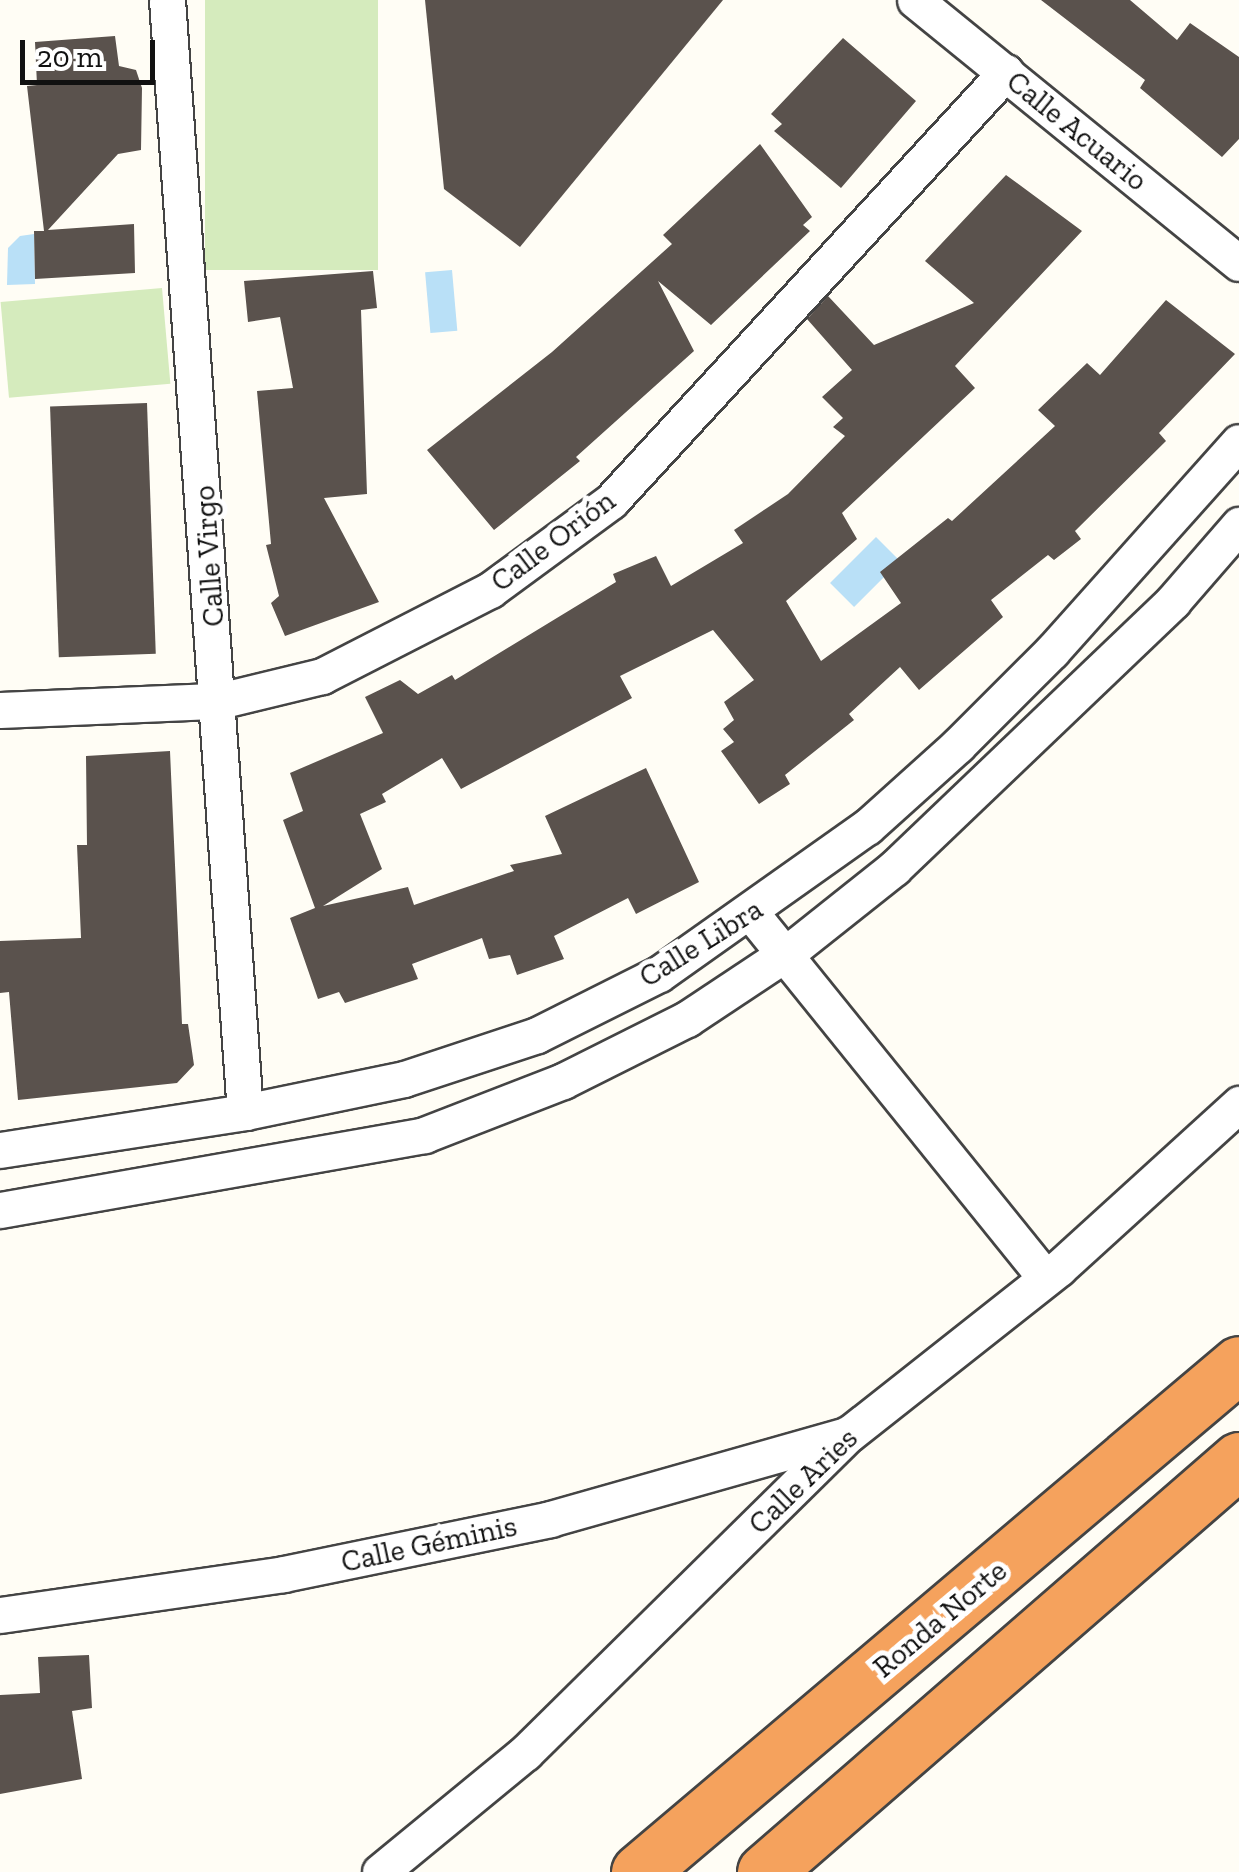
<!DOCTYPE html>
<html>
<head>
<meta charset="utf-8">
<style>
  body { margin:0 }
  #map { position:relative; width:1239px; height:1872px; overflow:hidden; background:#fffdf5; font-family:"Zilla Slab",serif }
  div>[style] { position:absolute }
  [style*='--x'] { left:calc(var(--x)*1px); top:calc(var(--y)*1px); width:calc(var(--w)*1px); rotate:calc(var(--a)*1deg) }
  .green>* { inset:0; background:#d5ebbd; transform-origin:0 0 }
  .water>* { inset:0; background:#b9e0f7; transform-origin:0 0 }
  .building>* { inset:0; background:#5a524d; transform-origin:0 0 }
  .roads { filter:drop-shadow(2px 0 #444) drop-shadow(-2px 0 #444) drop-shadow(0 2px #444) drop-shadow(0 -2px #444) }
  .street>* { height:35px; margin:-17.5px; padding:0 17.5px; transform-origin:17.5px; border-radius:17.5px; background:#fff }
  .highway>* { height:55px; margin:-27.5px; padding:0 27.5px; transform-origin:27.5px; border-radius:27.5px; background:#f5a25d }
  span { translate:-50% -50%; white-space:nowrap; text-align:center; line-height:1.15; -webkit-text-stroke:10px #fff; paint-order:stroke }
  .street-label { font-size:30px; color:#111 }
  .scale { position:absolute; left:20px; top:40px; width:135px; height:45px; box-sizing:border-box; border:5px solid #111; border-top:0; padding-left:12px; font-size:30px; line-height:35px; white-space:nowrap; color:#111; -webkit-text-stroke:8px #fff; paint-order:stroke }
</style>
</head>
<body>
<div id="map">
  <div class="green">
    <div style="left:205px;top:0;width:173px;height:270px"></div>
    <div style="left:162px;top:288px;width:96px;height:162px;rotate:85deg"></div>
  </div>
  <div class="water">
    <div style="clip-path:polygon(34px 234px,35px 284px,7px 285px,8px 248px,20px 236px)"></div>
    <div style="left:452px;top:270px;width:61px;height:27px;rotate:85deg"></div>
    <div style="left:876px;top:537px;width:34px;height:65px;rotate:45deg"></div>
  </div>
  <div class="building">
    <div style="clip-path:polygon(425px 0,723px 0,520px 247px,444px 189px)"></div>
    <div style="clip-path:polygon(1041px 0,1130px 0,1177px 40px,1190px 23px,1239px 57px,1239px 139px,1222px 157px,1140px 88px,1145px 80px)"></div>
    <div style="clip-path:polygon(115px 36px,119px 66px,136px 70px,142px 88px,141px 150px,118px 154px,48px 230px,134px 224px,135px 273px,35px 279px,34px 231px,44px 231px,27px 86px,37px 85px,35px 42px)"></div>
    <div style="clip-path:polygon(843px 38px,916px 101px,841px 188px,774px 131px,782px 124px,771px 114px)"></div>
    <div style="clip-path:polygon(760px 144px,812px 217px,803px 225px,810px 231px,711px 325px,658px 281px,694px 351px,576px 457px,580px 461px,494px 530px,427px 450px,552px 352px,672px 244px,663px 235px)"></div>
    <div style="clip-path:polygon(1006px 175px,1082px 231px,955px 366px,975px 388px,842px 513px,857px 539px,786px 601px,821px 661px,901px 603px,880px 572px,948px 518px,952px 521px,1055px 426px,1038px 410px,1087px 363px,1100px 375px,1166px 300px,1235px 354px,1159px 433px,1166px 441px,1075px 531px,1081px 539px,1054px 560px,1048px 555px,991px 600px,1003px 617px,919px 690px,900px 667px,849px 714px,854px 720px,785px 775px,790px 784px,759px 804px,721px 751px,734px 742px,723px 729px,734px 720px,724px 702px,754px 680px,713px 630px,620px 676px,632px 698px,461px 789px,442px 758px,382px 794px,386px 802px,360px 814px,382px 869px,323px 906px,408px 887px,414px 905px,514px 871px,510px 865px,562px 854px,545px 816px,646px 768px,699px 882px,636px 914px,628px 898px,554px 936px,564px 959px,517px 975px,510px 955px,489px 959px,482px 938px,412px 964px,418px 979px,345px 1003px,339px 992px,318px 999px,290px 918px,315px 908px,283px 820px,303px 811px,290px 773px,383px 733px,365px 697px,400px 680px,418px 694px,452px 675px,455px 680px,616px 582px,613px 574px,656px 556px,671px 586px,743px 543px,734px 530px,788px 494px,845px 436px,833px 427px,843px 418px,822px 397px,852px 370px,807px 319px,828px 296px,874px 345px,974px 303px,925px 261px)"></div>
    <div style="clip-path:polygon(373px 271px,377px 308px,361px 310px,367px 494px,324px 498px,379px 602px,285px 636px,271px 603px,279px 596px,266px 545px,271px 544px,257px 391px,293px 388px,280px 317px,248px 322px,244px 281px)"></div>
    <div style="left:147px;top:403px;width:251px;height:97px;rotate:88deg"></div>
    <div style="clip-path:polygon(170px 751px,182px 1024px,188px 1024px,194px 1065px,177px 1083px,18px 1100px,9px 992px,0 993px,0 941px,81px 938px,77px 845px,87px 845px,86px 756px)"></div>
    <div style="clip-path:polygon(89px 1655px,92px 1708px,72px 1711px,82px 1779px,0 1794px,0 1695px,40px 1693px,38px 1657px)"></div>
  </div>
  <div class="roads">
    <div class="street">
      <div style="--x:167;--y:0;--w:1115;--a:85.99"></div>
      <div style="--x:915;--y:0;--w:417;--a:39.1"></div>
      <div style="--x:0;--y:710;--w:219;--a:-2.4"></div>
      <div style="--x:219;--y:701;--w:106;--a:-13.6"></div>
      <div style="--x:322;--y:676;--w:189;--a:-27.1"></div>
      <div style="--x:490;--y:590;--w:150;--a:-36.3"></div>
      <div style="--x:611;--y:501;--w:583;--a:-47.36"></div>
      <div style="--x:751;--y:913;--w:469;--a:51.1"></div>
      <div style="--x:0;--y:1150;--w:248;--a:-8.8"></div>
      <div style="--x:245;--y:1112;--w:162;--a:-11.7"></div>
      <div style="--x:404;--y:1079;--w:140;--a:-18.3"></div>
      <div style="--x:537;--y:1035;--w:136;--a:-26.6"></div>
      <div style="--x:659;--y:974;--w:255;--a:-35.3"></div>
      <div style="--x:867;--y:827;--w:122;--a:-42"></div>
      <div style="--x:958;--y:745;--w:133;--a:-45"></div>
      <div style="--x:1052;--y:651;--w:280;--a:-48.2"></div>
      <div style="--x:0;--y:1210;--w:431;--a:-10"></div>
      <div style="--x:424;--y:1135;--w:149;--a:-21.2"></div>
      <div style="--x:563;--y:1081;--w:139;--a:-26.6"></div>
      <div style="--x:687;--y:1019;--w:125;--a:-33.6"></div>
      <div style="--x:791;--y:950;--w:132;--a:-38.5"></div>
      <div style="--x:894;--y:868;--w:386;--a:-43.7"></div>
      <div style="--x:1173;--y:601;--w:101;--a:-49"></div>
      <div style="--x:0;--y:1615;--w:286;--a:-8.2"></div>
      <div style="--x:283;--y:1574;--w:273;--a:-11.6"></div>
      <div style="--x:550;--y:1519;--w:305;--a:-15.8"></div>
      <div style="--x:380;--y:1872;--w:188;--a:-39.4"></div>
      <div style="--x:525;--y:1753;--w:455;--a:-44.6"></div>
      <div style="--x:849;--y:1434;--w:268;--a:-38.3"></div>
      <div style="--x:1059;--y:1268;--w:244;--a:-42.3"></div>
    </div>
    <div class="highway">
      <div style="--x:639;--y:1872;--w:786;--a:-40.25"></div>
      <div style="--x:765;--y:1872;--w:628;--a:-41"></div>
    </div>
  </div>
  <div class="street-label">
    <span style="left:1077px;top:131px;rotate:39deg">Calle Acuario</span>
    <span style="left:553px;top:541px;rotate:-37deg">Calle Orión</span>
    <span style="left:209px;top:556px;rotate:-94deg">Calle Virgo</span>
    <span style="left:701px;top:943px;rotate:-32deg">Calle Libra</span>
    <span style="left:803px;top:1481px;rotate:-44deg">Calle Aries</span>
    <span style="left:429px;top:1544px;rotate:-12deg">Calle Géminis</span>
    <span style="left:940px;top:1619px;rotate:-40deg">Ronda Norte</span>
  </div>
  <div class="scale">20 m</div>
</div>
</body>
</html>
